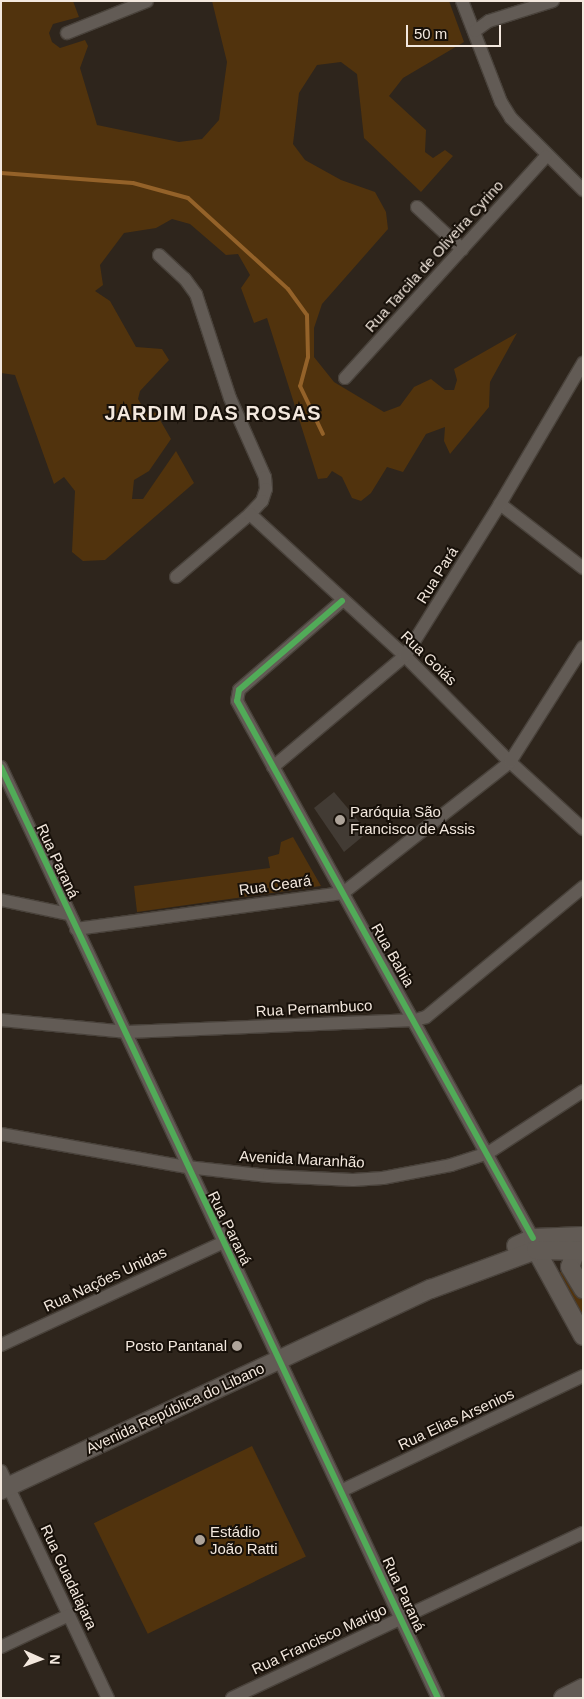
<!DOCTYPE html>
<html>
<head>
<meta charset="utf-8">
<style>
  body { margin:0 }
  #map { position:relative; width:584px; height:1699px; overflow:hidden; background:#2e251c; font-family:Arial,sans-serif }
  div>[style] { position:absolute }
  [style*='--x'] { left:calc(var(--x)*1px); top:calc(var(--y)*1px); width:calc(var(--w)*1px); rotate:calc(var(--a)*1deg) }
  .green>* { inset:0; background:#51330d; transform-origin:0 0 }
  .stream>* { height:4px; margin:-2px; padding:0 2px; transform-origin:2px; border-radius:2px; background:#946229 }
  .building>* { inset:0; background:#423b34 }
  .roads { filter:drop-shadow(1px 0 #49423b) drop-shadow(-1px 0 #49423b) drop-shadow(0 1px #49423b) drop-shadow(0 -1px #49423b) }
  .street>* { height:12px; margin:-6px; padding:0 6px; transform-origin:6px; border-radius:6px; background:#625b55 }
  .secondary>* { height:18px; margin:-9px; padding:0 9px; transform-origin:9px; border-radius:9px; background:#625b55 }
  .cycleway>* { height:6px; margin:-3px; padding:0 3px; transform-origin:3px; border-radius:3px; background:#51ab58 }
  .dots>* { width:14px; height:14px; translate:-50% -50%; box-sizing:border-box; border:2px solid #171009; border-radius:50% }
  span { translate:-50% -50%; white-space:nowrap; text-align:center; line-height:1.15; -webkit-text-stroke:4px #171009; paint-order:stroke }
  .street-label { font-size:15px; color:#f3e8de }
  .poi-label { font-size:15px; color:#f3e8de }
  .left { translate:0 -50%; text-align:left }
  .right { translate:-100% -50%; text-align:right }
  .district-label { font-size:20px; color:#f3e8de; font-weight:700; letter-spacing:1px }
  .frame { position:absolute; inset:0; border:2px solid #f3e8de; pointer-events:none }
  .north { position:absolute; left:15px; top:1634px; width:50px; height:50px; -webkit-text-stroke:4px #171009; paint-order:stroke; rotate:92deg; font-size:14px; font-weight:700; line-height:20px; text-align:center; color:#f3e8de }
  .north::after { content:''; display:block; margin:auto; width:18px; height:22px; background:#f3e8de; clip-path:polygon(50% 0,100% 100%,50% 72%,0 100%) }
  .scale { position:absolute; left:406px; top:25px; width:95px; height:22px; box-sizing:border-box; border:2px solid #f3e8de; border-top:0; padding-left:6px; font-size:15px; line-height:18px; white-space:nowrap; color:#f3e8de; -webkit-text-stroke:4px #171009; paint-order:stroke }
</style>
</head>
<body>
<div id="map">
  <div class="green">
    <div style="clip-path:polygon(1px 1px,73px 1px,79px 17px,53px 24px,49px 33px,52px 42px,60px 48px,85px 40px,88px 46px,80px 68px,97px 125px,179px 142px,202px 139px,219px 120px,227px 62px,212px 1px,449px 1px,464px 42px,403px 78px,389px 96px,426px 130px,425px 152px,433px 158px,445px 150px,453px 156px,421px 192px,364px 138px,357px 74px,341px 62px,317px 65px,299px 93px,293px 144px,305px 160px,341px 180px,375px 192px,386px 212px,388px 229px,322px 304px,314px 328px,314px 357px,334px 382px,384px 412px,400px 406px,414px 387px,431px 379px,445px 390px,454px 390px,457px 380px,454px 369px,517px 333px,490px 382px,489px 407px,450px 454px,444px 441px,445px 427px,426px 434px,403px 472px,387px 467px,371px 493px,361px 501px,352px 498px,342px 477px,332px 471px,327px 478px,318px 479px,267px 318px,254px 323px,241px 288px,250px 275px,238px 254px,226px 255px,190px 224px,172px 219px,156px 228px,124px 233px,100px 265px,103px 285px,95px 291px,110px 301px,136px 347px,162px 349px,169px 360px,140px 391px,138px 399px,144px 409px,156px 413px,171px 439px,149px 471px,134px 480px,132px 499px,143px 499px,176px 451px,194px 483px,105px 560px,83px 561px,72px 552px,75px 491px,64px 477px,54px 484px,15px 375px,1px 373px)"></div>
    <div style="clip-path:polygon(293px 837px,321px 886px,137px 912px,134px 886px,270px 868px,268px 857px,279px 854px,281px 842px)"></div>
    <div style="clip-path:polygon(565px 1270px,583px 1296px,583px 1326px,558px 1273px)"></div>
    <div style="left:252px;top:1446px;width:123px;height:176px;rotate:64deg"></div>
  </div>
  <div class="stream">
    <div style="--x:1;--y:173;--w:132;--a:4.3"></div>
    <div style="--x:133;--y:183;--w:57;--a:15.3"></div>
    <div style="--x:188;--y:198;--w:135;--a:42.3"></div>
    <div style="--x:288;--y:289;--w:32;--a:54"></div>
    <div style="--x:307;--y:315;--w:42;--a:88.6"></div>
    <div style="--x:308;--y:357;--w:30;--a:105"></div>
    <div style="--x:300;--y:386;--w:53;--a:64.4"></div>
  </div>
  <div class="building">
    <div style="clip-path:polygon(334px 792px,368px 832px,344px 852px,314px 808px)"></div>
  </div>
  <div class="roads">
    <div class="street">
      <div style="--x:462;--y:1;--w:108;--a:68.9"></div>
      <div style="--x:501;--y:102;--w:19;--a:58"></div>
      <div style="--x:511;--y:118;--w:102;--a:45"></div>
      <div style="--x:475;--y:31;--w:17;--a:-36"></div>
      <div style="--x:489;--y:21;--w:67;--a:-17.4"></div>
      <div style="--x:67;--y:33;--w:86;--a:-21.8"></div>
      <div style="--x:417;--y:207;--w:62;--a:43"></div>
      <div style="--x:159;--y:255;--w:35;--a:43"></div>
      <div style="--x:185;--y:279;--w:19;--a:54"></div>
      <div style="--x:196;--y:294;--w:109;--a:71.9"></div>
      <div style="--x:230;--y:398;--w:86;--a:66.1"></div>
      <div style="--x:265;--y:477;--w:12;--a:85"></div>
      <div style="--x:266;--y:489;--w:13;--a:108"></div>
      <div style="--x:262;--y:501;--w:18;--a:133"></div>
      <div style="--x:250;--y:514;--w:97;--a:139.6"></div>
      <div style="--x:345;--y:378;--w:299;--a:-47.8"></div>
      <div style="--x:500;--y:504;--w:105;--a:37.6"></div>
      <div style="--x:250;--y:514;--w:210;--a:42.5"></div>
      <div style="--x:405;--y:656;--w:149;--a:45.3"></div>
      <div style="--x:510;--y:762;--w:99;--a:42.5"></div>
      <div style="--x:342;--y:601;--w:136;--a:139.2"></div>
      <div style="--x:239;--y:690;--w:11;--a:100"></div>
      <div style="--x:237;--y:701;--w:613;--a:61.14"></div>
      <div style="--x:1;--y:767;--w:1028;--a:64.86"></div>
      <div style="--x:273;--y:767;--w:172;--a:-40.1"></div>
      <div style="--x:405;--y:656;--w:179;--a:-58"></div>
      <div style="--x:500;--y:504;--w:164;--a:-59.5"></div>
      <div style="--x:1;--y:900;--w:68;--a:11.8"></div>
      <div style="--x:76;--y:929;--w:269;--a:-7.7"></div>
      <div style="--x:343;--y:893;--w:212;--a:-38.1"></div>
      <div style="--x:510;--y:762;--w:136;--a:-57.6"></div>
      <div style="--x:1;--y:1020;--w:127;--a:5.4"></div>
      <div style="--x:127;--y:1032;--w:288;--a:-2.4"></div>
      <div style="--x:415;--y:1020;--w:11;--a:-15"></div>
      <div style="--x:426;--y:1017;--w:204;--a:-39.6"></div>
      <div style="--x:1;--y:1134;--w:189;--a:10.1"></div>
      <div style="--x:187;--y:1167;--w:82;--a:6.3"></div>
      <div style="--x:269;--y:1176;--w:84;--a:2.7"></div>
      <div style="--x:353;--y:1180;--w:30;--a:-4"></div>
      <div style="--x:383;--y:1178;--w:69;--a:-10.8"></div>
      <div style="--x:451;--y:1165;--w:39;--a:-18"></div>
      <div style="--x:488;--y:1153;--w:113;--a:-33.1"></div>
      <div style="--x:1;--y:1345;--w:243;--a:-24.8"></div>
      <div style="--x:1;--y:1471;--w:251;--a:64.8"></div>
      <div style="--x:343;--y:1490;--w:266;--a:-25.4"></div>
      <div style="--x:1;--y:1647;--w:75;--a:-25.2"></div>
      <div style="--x:232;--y:1698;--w:388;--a:-25.2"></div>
    </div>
    <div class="secondary">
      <div style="--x:516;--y:1246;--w:19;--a:-25"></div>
      <div style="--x:533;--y:1238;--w:50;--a:-2.3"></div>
      <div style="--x:536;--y:1250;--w:98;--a:61.3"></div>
      <div style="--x:576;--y:1250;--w:18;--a:109"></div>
      <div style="--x:570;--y:1267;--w:26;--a:59"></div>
      <div style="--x:1;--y:1490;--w:475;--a:-25.1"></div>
      <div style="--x:431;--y:1289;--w:112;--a:-20.4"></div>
      <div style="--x:536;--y:1250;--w:47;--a:1.2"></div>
      <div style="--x:563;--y:1698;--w:22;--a:-27"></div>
    </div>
  </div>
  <div class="cycleway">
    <div style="--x:342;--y:601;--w:136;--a:139.2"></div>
    <div style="--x:239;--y:690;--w:11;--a:100"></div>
    <div style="--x:237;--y:701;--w:613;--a:61.14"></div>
    <div style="--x:1;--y:767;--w:1028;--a:64.86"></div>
  </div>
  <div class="dots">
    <div style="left:340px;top:820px;background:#aea49a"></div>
    <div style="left:237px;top:1346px;background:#aea49a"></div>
    <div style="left:200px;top:1540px;background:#aea49a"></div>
  </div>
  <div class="street-label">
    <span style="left:434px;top:256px;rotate:-48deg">Rua Tarcila de Oliveira Cyrino</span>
    <span style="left:437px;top:575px;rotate:-58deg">Rua Pará</span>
    <span style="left:429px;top:658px;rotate:44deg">Rua Goiás</span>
    <span style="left:58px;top:861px;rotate:65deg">Rua Paraná</span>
    <span style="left:275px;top:885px;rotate:-8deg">Rua Ceará</span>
    <span style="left:393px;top:955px;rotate:60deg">Rua Bahia</span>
    <span style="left:314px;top:1008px;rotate:-3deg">Rua Pernambuco</span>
    <span style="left:302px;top:1159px;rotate:3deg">Avenida Maranhão</span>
    <span style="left:230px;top:1228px;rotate:64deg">Rua Paraná</span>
    <span style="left:105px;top:1279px;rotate:-25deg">Rua Nações Unidas</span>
    <span style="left:175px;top:1408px;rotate:-25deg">Avenida República do Libano</span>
    <span style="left:456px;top:1419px;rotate:-25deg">Rua Elias Arsenios</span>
    <span style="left:69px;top:1577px;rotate:65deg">Rua Guadalajara</span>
    <span style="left:404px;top:1594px;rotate:65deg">Rua Paraná</span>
    <span style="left:319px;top:1639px;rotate:-25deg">Rua Francisco Marigo</span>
  </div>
  <div class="poi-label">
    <span class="left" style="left:350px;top:820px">Paróquia São<br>Francisco de Assis</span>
    <span class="right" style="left:227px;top:1346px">Posto Pantanal</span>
    <span class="left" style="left:210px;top:1540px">Estádio<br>João Ratti</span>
  </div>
  <div class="district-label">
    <span style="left:213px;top:413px">JARDIM DAS ROSAS</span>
  </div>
  <div class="frame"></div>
  <div class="north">N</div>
  <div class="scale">50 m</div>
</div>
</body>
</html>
